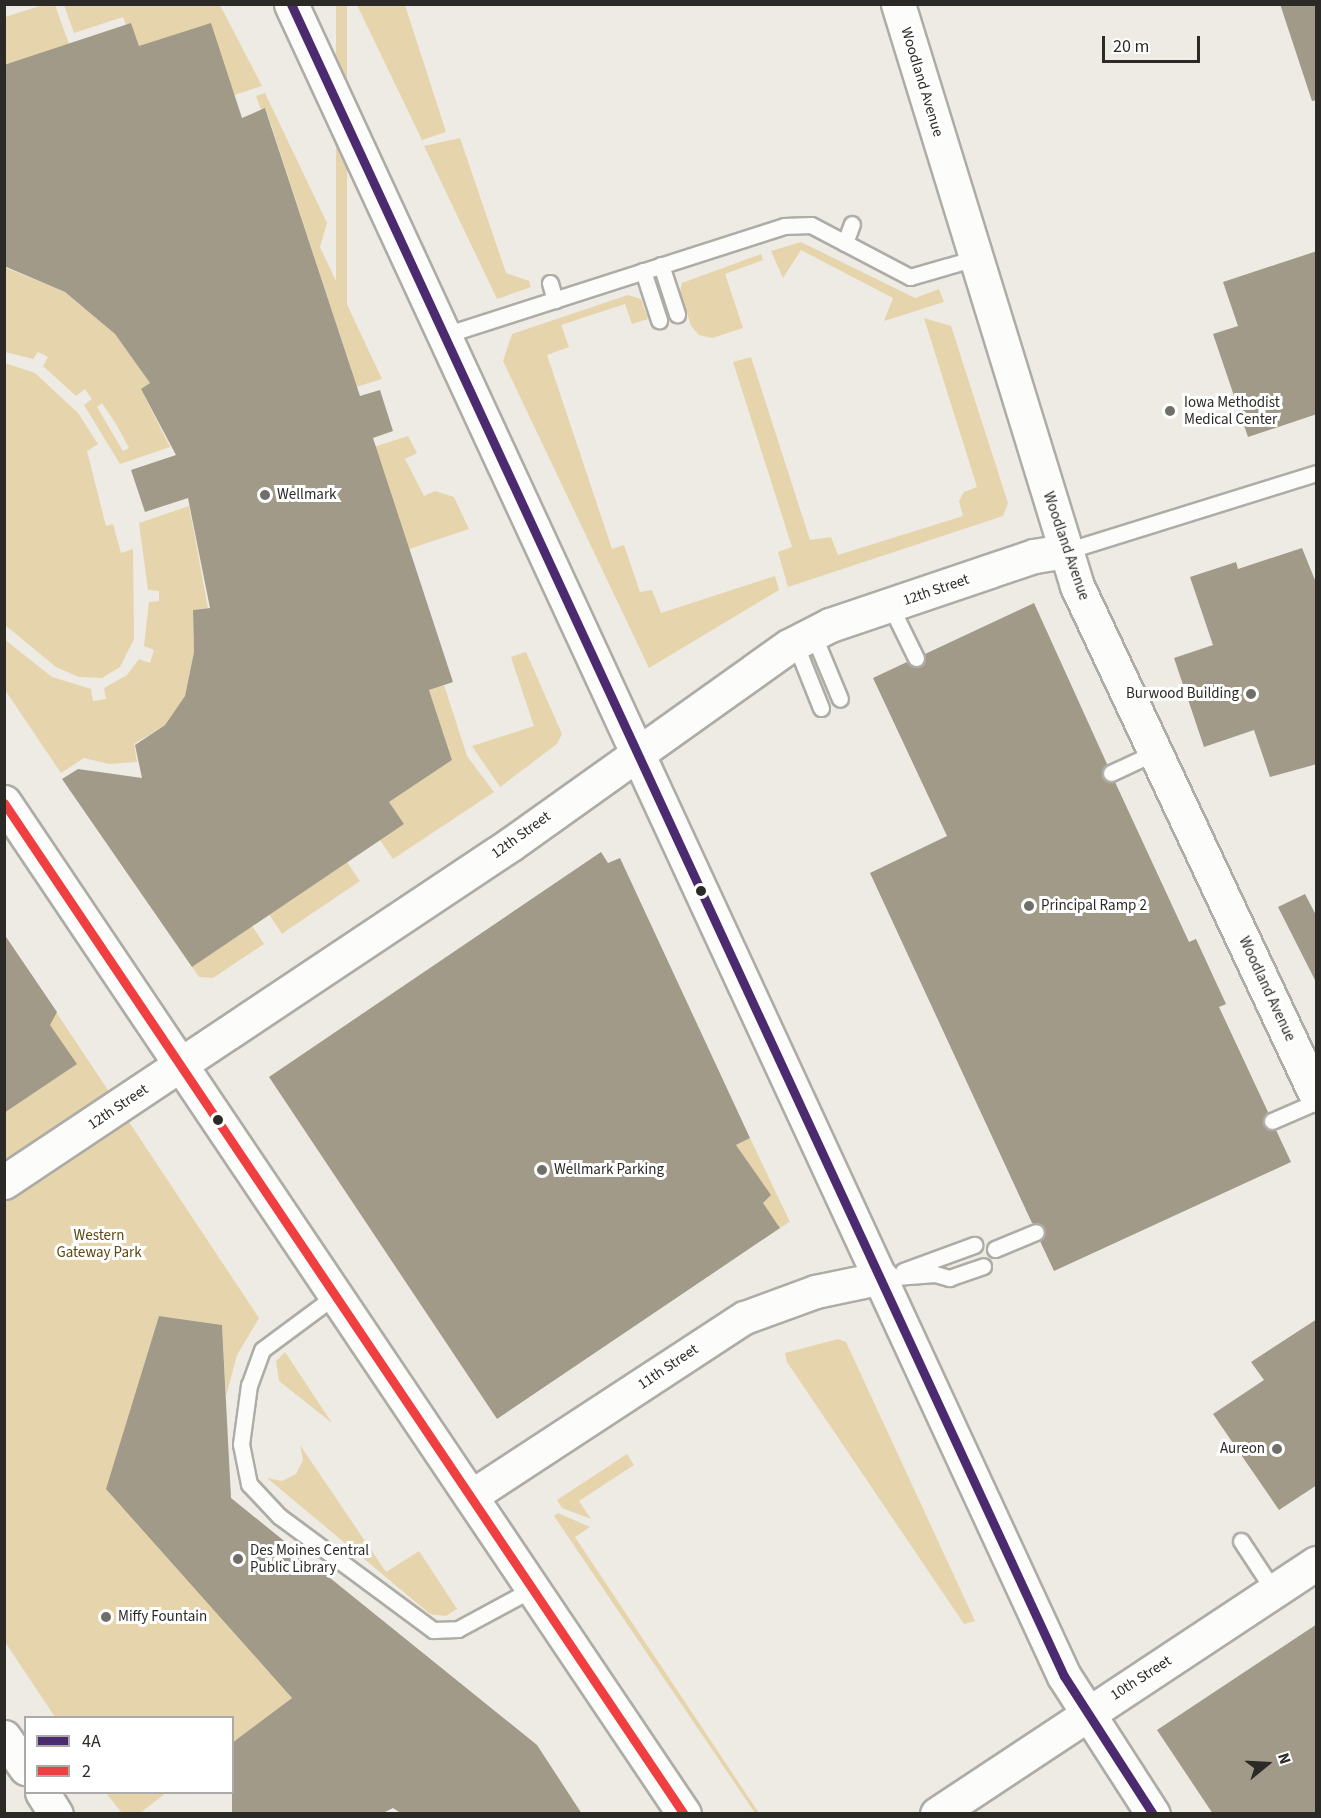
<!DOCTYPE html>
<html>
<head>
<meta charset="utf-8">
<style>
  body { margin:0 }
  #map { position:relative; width:1321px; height:1818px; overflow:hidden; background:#edebe4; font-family:"Source Sans 3",sans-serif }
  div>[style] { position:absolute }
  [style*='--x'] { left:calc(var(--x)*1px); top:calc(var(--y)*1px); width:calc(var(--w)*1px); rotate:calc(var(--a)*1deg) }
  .green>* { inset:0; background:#e6d5ac; transform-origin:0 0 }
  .building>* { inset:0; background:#a19a88 }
  .roads { filter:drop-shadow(2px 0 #aeaca6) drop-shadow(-2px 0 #aeaca6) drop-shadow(0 2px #aeaca6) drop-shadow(0 -2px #aeaca6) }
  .lane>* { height:15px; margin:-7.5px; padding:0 7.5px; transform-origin:7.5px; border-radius:7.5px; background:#fcfcfb }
  .street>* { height:32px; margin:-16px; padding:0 16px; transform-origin:16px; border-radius:16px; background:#fcfcfb }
  .secondary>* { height:33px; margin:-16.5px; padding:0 16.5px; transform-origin:16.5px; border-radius:16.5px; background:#fcfcfb }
  .bus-1>* { height:9px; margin:-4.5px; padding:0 4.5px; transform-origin:4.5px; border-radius:4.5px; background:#4c2a6f }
  .bus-2>* { height:9px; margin:-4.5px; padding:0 4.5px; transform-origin:4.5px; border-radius:4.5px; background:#ef3f40 }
  .dots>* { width:16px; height:16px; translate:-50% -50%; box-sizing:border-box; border:3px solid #fff; border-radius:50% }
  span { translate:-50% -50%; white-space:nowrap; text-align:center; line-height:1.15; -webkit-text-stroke:6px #fff; paint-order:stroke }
  .street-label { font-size:15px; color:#2c2a26 }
  .poi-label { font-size:15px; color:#2c2a26 }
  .left { translate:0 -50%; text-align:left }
  .right { translate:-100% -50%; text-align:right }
  .park-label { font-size:15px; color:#5e480e }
  .frame { position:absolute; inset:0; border:6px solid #2c2a26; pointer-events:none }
  .legend { position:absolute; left:24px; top:1716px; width:210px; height:78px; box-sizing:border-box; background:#fff; border:2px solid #abaaa8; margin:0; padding:8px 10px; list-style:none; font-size:18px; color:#2c2a26 }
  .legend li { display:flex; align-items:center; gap:12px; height:30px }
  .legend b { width:30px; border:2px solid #abaaa8 }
  .north { position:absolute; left:1237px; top:1734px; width:60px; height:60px; -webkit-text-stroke:4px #fff; paint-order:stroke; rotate:72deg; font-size:16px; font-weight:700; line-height:24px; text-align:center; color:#2c2a26 }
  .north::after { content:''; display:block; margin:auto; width:21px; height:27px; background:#2c2a26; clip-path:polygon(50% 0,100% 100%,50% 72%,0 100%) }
  .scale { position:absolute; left:1102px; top:36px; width:98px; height:27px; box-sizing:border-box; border:3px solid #2c2a26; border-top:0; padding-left:8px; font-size:18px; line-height:21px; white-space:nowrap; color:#2c2a26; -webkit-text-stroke:4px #fff; paint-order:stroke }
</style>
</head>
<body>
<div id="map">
  <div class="green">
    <div style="clip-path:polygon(43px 5px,55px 5px,69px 44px,5px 65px,5px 17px)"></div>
    <div style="clip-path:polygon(64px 5px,220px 5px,262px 86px,234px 95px,139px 46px,131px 24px,126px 25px,123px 17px,74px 33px)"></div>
    <div style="left:336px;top:5px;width:11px;height:317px"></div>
    <div style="clip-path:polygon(357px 5px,405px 5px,446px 132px,422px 140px)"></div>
    <div style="clip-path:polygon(265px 93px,327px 223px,320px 247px,382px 379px,333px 394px,351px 369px,266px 109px,261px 110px,256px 96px)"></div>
    <div style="clip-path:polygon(460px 138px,506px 273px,529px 281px,531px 287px,497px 299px,424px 146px)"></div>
    <div style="clip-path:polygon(801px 242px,915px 298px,939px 289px,944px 302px,884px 321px,893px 298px,801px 250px,783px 278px,771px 251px)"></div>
    <div style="clip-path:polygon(761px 254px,763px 260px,725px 274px,743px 328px,712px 338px,699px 335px,691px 326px,680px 291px,682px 283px)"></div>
    <div style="clip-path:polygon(evenodd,4px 267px,65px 292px,115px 334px,150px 383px,141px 389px,170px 447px,120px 464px,84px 405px,92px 399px,85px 389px,76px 396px,43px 366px,48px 357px,38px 352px,33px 359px,5px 352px,4px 267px,102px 403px,116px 424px,129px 448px,123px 451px,97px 407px,102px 403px)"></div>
    <div style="clip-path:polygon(628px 295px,641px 299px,648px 319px,632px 324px,625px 304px,561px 325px,569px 347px,547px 355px,612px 549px,624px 545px,640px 592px,652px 590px,661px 613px,775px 576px,779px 590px,649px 668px,503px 361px,512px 334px)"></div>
    <div style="clip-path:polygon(924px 318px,951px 326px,1008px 503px,1003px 516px,788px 587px,778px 552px,792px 547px,733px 362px,751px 357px,810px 540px,831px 537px,838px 555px,963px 516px,959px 501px,964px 492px,977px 487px)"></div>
    <div style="clip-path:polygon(5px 363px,35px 373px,78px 413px,98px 444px,87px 451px,106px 526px,113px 524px,121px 553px,133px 549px,134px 639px,120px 667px,102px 678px,79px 677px,56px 667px,5px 625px)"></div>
    <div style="clip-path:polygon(408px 436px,417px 453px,405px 459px,424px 496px,435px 491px,454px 497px,469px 529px,409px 549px,381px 463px,352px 454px)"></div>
    <div style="clip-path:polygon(189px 506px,208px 608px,193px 610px,194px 652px,185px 696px,165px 725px,134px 744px,137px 762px,109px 764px,84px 758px,61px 773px,5px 690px,4px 639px,52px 677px,91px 689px,93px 701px,106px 699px,104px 688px,127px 675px,139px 659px,150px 663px,154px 650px,144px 646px,149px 602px,159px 601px,159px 591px,148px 590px,139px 523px)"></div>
    <div style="clip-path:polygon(526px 652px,562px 734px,557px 744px,500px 787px,472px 746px,534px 726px,511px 657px)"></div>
    <div style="clip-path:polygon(444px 685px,467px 756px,494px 792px,393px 859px,380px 840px,389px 802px,452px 760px,429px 690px)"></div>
    <div style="left:347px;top:862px;width:23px;height:94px;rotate:56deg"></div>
    <div style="clip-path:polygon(252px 926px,264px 944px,213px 978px,199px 977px,192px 967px)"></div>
    <div style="clip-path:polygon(5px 935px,259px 1318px,237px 1355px,226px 1396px,222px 1325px,159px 1316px,107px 1489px,292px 1698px,233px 1743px,232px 1718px,55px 1717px,5px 1642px)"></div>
    <div style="clip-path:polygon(750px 1138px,790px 1222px,780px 1228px,763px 1203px,770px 1195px,736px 1145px)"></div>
    <div style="clip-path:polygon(838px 1339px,846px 1342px,975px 1621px,964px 1624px,787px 1362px,785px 1353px)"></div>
    <div style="clip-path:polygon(285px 1352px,332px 1423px,279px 1381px,276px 1361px)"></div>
    <div style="clip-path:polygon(300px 1445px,386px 1572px,419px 1551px,457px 1609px,446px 1616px,430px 1614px,267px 1478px,282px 1481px,296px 1474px,303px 1460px)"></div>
    <div style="clip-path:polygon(627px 1454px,634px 1465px,579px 1501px,591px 1519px,562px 1508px,557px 1500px)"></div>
    <div style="clip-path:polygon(558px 1513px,590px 1527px,575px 1537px,759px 1813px,755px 1813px,554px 1516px)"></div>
    <div style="clip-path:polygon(106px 1793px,166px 1793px,139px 1814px,122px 1813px)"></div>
  </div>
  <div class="building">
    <div style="clip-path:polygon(1280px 4px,1317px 4px,1317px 100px,1312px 101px)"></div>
    <div style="clip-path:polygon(131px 23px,139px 46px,211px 23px,242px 118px,265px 108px,360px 396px,380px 390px,393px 431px,373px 438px,453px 682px,429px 690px,452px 760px,389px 802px,404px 824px,192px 967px,62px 779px,78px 769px,142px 778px,135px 745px,165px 725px,185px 696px,194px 652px,193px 610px,210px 608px,188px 498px,145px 512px,131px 470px,176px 455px,141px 389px,150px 383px,115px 334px,65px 292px,4px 266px,4px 65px)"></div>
    <div style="clip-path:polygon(1317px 251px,1317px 414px,1248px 437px,1213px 334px,1238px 326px,1223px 282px)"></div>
    <div style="clip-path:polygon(1302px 548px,1317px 585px,1317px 764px,1270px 777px,1254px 730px,1204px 747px,1174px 658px,1213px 645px,1190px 577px,1236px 562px,1238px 569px)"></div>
    <div style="clip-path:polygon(1034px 603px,1107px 764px,1102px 777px,1115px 782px,1189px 942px,1196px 939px,1226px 1004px,1219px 1007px,1268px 1112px,1263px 1125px,1276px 1130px,1291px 1162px,1054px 1271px,1040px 1241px,1045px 1228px,1032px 1223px,870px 873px,947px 836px,873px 678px,907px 662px,920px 667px,925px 654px)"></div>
    <div style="clip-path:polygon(601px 852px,608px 863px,620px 858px,750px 1138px,736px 1145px,771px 1195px,763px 1203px,780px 1228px,497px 1419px,269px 1077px)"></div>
    <div style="clip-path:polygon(1305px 894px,1317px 917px,1317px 984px,1278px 907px)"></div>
    <div style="clip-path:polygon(4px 934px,57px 1012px,50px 1025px,77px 1064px,4px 1113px)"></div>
    <div style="clip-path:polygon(159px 1316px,222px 1325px,231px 1498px,537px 1745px,582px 1814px,402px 1814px,393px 1808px,381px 1814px,232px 1814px,232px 1743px,292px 1698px,106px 1489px)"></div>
    <div style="clip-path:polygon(1317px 1319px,1317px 1485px,1279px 1510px,1213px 1414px,1264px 1380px,1251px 1362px)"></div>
    <div style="clip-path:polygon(1317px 1624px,1317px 1814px,1213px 1814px,1157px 1730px)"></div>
  </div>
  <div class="roads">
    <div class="lane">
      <div style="--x:845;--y:243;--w:20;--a:-70"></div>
      <div style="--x:661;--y:265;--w:52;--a:71.9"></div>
      <div style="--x:643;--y:271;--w:52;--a:71.9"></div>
      <div style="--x:550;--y:283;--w:18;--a:74"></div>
      <div style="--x:445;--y:335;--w:356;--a:-17.8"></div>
      <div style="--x:784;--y:226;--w:27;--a:-2"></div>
      <div style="--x:811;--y:225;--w:112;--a:27.7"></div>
      <div style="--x:910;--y:277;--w:69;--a:-16.1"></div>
      <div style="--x:1066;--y:551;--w:262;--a:-17.3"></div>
      <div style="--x:890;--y:605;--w:59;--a:63.9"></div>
      <div style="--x:813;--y:634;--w:70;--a:67.4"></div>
      <div style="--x:795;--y:643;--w:70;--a:68.2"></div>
      <div style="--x:1111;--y:773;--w:50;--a:-25"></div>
      <div style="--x:1272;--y:1121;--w:48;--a:-23.4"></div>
      <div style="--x:995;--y:1249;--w:44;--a:-22.5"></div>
      <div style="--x:903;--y:1271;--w:76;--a:-20.1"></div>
      <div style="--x:883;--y:1278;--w:52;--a:-4.4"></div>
      <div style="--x:935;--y:1274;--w:15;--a:16"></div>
      <div style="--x:949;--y:1278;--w:36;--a:-19"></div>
      <div style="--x:336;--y:1295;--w:92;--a:143.4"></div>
      <div style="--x:262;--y:1350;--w:37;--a:110"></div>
      <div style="--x:249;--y:1385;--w:60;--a:97.7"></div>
      <div style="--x:241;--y:1444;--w:41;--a:78.7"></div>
      <div style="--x:249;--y:1484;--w:44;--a:46.8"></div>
      <div style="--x:279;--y:1516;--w:192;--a:36.5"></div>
      <div style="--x:433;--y:1630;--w:25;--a:-2"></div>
      <div style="--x:458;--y:1629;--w:84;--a:-28.4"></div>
      <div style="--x:1241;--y:1541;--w:60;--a:56.6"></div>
    </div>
    <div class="street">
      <div style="--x:471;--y:1497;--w:327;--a:-33.2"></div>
      <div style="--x:745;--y:1318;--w:76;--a:-20.1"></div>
      <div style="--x:816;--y:1292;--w:68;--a:-11.8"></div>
    </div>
    <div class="secondary">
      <div style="--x:291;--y:4;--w:1842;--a:65.19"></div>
      <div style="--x:1064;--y:1676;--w:164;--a:57.2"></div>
      <div style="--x:898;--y:4;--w:609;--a:72.9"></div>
      <div style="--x:1077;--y:586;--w:562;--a:64.85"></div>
      <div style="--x:4;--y:802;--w:1219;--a:56.1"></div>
      <div style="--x:4;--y:1182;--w:609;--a:-33.69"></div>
      <div style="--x:511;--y:844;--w:341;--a:-35.5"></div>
      <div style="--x:789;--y:646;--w:46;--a:-27.1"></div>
      <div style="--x:830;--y:625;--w:215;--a:-18.7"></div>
      <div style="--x:1034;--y:556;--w:32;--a:-9"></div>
      <div style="--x:4;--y:1737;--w:38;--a:55"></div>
      <div style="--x:42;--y:1792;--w:26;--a:58"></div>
      <div style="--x:937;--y:1814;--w:455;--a:-33.5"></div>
    </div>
  </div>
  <div class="bus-1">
    <div style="--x:291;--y:4;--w:1842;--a:65.19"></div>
    <div style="--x:1064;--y:1676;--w:164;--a:57.2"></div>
  </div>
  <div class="bus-2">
    <div style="--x:4;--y:803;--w:1218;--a:56.08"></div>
  </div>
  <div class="dots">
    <div style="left:1170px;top:411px;background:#706e68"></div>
    <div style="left:265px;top:495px;background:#706e68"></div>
    <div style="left:1251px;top:694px;background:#706e68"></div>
    <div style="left:701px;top:891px;background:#2c2a26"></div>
    <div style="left:1029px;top:906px;background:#706e68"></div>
    <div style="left:218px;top:1120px;background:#2c2a26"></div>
    <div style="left:542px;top:1170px;background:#706e68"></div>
    <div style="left:1277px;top:1449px;background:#706e68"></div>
    <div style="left:238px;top:1559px;background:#706e68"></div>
    <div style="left:106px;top:1617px;background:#706e68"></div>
  </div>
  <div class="street-label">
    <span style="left:922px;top:82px;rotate:73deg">Woodland Avenue</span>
    <span style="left:1066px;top:546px;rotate:71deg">Woodland Avenue</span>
    <span style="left:936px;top:590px;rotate:-19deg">12th Street</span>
    <span style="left:521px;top:835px;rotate:-36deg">12th Street</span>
    <span style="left:1267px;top:989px;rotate:65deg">Woodland Avenue</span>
    <span style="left:118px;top:1107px;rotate:-34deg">12th Street</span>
    <span style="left:668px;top:1367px;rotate:-34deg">11th Street</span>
    <span style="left:1141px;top:1678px;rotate:-33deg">10th Street</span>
  </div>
  <div class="poi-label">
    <span class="left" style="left:1184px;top:411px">Iowa Methodist<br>Medical Center</span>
    <span class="left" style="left:277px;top:495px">Wellmark</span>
    <span class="right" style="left:1239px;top:694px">Burwood Building</span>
    <span class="left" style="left:1041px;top:906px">Principal Ramp 2</span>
    <span class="left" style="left:554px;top:1170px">Wellmark Parking</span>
    <span class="right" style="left:1265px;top:1449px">Aureon</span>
    <span class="left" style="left:250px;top:1559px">Des Moines Central<br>Public Library</span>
    <span class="left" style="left:118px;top:1617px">Miffy Fountain</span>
  </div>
  <div class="park-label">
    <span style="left:99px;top:1244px">Western<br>Gateway Park</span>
  </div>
  <div class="frame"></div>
  <ul class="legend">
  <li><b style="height:8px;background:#4c2a6f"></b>4A</li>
  <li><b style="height:8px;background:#ef3f40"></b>2</li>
  </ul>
  <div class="north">N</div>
  <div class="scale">20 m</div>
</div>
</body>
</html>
